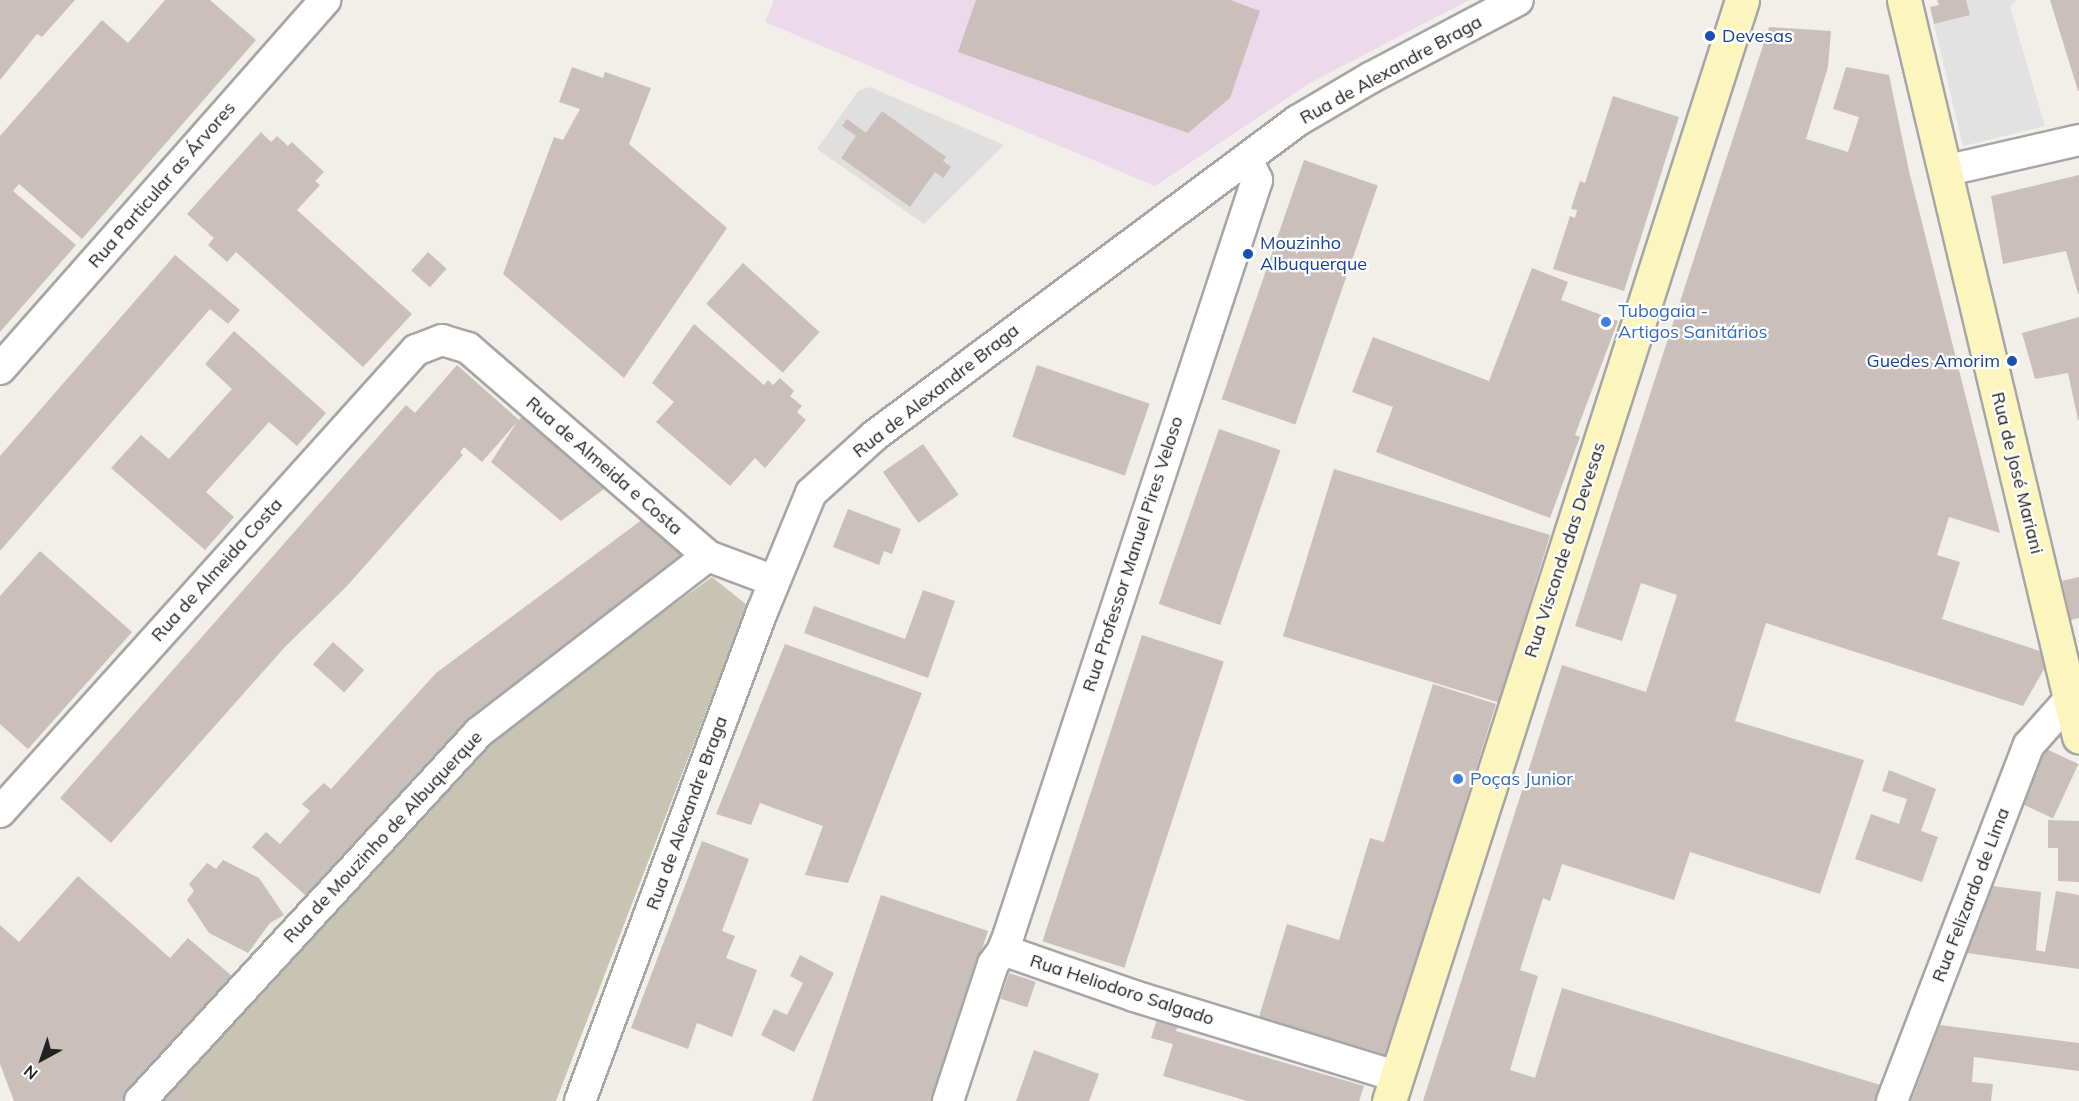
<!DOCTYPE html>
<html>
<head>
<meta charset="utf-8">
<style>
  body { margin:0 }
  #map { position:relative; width:2079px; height:1101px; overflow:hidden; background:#f2eee9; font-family:Mulish,sans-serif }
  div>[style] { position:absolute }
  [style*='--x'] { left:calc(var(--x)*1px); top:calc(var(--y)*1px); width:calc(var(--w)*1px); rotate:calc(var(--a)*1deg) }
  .residential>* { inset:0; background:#e0dfdf }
  .industrial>* { inset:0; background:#ecdaeb }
  .construction>* { inset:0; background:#c8c4b3 }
  .parking>* { inset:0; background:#e2e2e2 }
  .building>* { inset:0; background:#cbbfbb; transform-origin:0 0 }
  .roads { filter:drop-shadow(2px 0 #a6a6a6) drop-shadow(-2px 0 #a6a6a6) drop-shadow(0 2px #a6a6a6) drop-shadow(0 -2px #a6a6a6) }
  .street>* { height:30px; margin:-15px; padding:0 15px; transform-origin:15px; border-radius:15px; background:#fff }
  .secondary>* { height:33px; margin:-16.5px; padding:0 16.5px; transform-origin:16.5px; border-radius:16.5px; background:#fcf5bd }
  .dots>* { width:16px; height:16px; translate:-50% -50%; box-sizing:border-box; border:3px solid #fff; border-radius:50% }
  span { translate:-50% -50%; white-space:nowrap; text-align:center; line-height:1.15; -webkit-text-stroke:4.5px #fff; paint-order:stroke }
  .transit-label { font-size:18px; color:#164399 }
  .left { translate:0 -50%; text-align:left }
  .right { translate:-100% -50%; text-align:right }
  .street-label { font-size:18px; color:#222 }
  .shop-label { font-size:18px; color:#366cbe }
  .north { position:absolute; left:12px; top:1029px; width:60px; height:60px; -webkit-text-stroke:4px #fff; paint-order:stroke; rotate:220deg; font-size:16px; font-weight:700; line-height:24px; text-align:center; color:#222 }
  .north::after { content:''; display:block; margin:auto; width:21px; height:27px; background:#222; clip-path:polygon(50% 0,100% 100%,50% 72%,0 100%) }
</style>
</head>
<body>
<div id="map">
  <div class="residential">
    <div style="clip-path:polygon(870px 87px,1004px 145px,924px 224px,817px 149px,858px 91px)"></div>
  </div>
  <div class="industrial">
    <div style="clip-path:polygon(774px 0,1469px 0,1310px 83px,1155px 186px,765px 22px)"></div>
  </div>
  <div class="construction">
    <div style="clip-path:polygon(712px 577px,747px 605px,556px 1101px,164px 1101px,499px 731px)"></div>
  </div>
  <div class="parking">
    <div style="clip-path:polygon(1966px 0,2016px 0,2010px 7px,2045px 126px,1963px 146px,1934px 24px,1969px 15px)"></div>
  </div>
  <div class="building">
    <div style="clip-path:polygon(0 0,75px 0,42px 37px,37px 34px,0 80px)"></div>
    <div style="clip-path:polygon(165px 0,210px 0,256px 40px,82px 239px,19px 184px,13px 191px,76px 245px,0 332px,0 136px,102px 20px,128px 43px)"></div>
    <div style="clip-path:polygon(976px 0,1230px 0,1260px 11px,1230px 98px,1188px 133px,958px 52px)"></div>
    <div style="clip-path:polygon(1937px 0,1966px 0,1970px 15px,1934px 24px,1930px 7px,1939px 5px)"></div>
    <div style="clip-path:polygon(2050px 0,2079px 0,2079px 91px,2078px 91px)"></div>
    <div style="clip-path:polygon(1769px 27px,1831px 31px,1828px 67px,1806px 139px,1848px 152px,1859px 117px,1833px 109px,1846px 67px,1889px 75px,1909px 171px,2000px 533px,1949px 517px,1937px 555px,1960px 562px,1942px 619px,2052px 655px,2023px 706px,1766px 623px,1735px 721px,1864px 760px,1820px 894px,1690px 852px,1674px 900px,1562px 864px,1550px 901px,1543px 898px,1520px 970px,1538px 976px,1510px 1070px,1535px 1078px,1562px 988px,1887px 1087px,1882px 1101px,1423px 1101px,1562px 665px,1646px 692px,1677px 595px,1641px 583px,1622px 641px,1575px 626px)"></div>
    <div style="clip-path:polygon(572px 67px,603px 78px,605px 72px,651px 88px,629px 144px,727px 228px,624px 378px,503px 274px,554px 137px,563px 140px,580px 109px,559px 102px)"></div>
    <div style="clip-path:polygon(1613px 96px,1679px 117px,1624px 291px,1553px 269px,1570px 216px,1575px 218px,1577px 210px,1571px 209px,1580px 181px,1585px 183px)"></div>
    <div style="clip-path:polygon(882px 111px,946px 157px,943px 161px,951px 167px,943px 178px,935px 172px,910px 207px,841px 158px,856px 136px,842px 126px,847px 119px,866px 133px)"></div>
    <div style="clip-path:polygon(261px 132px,271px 142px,277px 136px,288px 146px,292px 142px,324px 172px,315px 181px,320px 185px,297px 210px,412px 314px,363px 367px,236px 252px,227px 262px,208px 245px,214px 238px,187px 214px)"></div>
    <div style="left:1304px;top:160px;width:78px;height:253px;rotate:19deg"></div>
    <div style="clip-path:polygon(2079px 175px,2079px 294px,2078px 294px,2066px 251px,2003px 264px,1991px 196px)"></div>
    <div style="left:428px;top:252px;width:25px;height:25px;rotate:42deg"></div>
    <div style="clip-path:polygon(175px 255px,240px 310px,228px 324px,210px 309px,0 551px,0 456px)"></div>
    <div style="left:743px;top:263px;width:103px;height:55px;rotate:42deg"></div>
    <div style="clip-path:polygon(1532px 268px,1568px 282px,1561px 300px,1618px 321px,1575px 435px,1580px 437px,1550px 518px,1376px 452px,1393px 407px,1352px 392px,1373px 337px,1489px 381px)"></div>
    <div style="clip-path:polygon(2079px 317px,2079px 420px,2078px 420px,2068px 373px,2035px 379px,2022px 333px)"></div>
    <div style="clip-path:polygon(694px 324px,764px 385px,768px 380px,773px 385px,780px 378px,794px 391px,790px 396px,802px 406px,797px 412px,806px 420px,765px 468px,755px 458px,730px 486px,656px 422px,674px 402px,652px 383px)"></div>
    <div style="clip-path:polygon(234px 331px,326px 413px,297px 446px,269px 422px,206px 492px,234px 517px,205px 550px,111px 468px,141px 435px,169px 459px,232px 389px,205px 364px)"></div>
    <div style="clip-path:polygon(457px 365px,519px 420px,525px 413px,608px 486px,561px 521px,491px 462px,517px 422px,482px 462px,464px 447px,460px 452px,463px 455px,347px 586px,284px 648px,111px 843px,60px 798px,406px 405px,415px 413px)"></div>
    <div style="left:1037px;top:365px;width:119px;height:76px;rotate:19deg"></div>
    <div style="left:1219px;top:429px;width:65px;height:185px;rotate:19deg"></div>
    <div style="left:923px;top:444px;width:62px;height:49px;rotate:55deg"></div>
    <div style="left:1334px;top:469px;width:226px;height:175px;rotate:17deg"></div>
    <div style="clip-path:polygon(848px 509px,901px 529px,892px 554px,884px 551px,879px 565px,833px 547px)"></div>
    <div style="clip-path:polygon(647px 516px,692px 553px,469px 719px,306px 896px,252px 847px,266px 832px,280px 844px,310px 811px,302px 804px,324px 783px,331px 789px,436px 673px)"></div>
    <div style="clip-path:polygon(40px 551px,132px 632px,28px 749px,0 724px,0 596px)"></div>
    <div style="clip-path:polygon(2079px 577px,2079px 618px,2071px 620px,2062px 581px)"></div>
    <div style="clip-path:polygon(923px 590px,955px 601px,928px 678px,804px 633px,814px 606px,905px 639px)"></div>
    <div style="left:1142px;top:635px;width:86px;height:322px;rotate:18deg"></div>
    <div style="left:333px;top:642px;width:42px;height:30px;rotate:42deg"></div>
    <div style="clip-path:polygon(785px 644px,922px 693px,848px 883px,805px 875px,823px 826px,760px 803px,751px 825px,716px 814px)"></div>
    <div style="clip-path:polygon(1433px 684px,1496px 704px,1387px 1057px,1259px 1017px,1287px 924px,1339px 940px,1370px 838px,1384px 842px)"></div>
    <div style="left:2044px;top:748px;width:38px;height:60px;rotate:25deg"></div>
    <div style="clip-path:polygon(1889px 770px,1936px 789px,1921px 831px,1938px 837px,1922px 882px,1855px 859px,1871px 814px,1899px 824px,1907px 799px,1882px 791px)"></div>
    <div style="clip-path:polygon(2048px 820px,2079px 821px,2079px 882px,2058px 881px,2058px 848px,2048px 848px)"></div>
    <div style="clip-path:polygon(702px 841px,749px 859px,722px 931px,735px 936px,726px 958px,757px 970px,732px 1037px,697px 1023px,688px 1049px,631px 1028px)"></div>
    <div style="clip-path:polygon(223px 860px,259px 878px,284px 915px,270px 923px,248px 953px,209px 933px,187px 900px,194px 891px,189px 884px,207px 863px,216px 869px)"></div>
    <div style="clip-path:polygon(78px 876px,170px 958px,188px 938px,233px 977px,122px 1101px,14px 1101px,0 1064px,0 925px,19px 942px)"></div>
    <div style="clip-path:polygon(1992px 886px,2041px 892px,2036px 950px,2045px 952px,2056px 891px,2079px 895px,2079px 969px,1967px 953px)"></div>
    <div style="clip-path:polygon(881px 895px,988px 931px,931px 1101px,812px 1101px)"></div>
    <div style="clip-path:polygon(800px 955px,834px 973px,794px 1052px,761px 1035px,774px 1009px,787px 1015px,803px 983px,790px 976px)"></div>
    <div style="left:1009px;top:973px;width:28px;height:27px;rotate:18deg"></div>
    <div style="clip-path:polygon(1157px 1019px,1178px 1025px,1176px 1031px,1364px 1086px,1359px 1101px,1247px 1101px,1163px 1076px,1173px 1044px,1151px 1038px)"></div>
    <div style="clip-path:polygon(1940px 1025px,2079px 1043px,2079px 1071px,1974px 1057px,1972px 1082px,1993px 1084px,1991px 1101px,1911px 1101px)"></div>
    <div style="clip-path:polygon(1034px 1050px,1099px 1074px,1089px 1101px,1016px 1101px)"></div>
    <div style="clip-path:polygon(175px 1089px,189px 1101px,164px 1101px)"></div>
  </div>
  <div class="roads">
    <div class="street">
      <div style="--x:1944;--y:171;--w:139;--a:-12.9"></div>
      <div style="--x:0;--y:369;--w:492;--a:-48.6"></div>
      <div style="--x:0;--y:812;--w:622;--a:-48"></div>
      <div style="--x:416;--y:350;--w:28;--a:-21"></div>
      <div style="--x:442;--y:340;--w:27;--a:17"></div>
      <div style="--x:468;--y:348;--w:318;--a:40.9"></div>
      <div style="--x:708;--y:556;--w:71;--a:20.7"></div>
      <div style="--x:1003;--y:950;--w:139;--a:19.3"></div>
      <div style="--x:1134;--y:996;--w:274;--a:17"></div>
      <div style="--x:140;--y:1101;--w:500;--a:-47.4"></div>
      <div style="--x:478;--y:733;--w:290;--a:-37.6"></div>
      <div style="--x:580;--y:1101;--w:522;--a:-69.59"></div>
      <div style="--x:762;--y:612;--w:129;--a:-67.6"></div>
      <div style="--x:811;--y:493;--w:85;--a:-42.1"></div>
      <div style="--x:874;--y:436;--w:527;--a:-36.67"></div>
      <div style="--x:1297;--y:121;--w:85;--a:-30.5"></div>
      <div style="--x:1370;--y:78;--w:167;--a:-27.8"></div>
      <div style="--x:948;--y:1101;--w:144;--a:-71.8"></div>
      <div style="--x:993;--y:964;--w:17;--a:-54"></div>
      <div style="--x:1003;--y:950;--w:17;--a:-69"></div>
      <div style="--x:1009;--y:934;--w:794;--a:-71.79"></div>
      <div style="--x:1257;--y:180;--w:23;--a:-115"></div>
      <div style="--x:1892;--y:1101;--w:381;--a:-69"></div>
      <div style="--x:2029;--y:745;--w:60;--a:-48.4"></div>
      <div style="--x:2069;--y:700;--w:10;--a:-11"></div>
    </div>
    <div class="secondary">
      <div style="--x:1904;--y:0;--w:757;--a:76.63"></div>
      <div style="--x:1389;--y:1101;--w:1156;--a:-72.22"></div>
    </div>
  </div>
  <div class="dots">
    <div style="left:1710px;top:36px;background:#1a4fb4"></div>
    <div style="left:1248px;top:254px;background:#1a4fb4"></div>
    <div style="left:1606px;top:322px;background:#3f7fe0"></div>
    <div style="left:2012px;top:361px;background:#1a4fb4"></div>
    <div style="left:1458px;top:779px;background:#3f7fe0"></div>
  </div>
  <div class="transit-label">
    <span class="left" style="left:1722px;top:36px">Devesas</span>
    <span class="left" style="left:1260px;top:254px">Mouzinho<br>Albuquerque</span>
    <span class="right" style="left:2000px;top:361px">Guedes Amorim</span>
  </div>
  <div class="street-label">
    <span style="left:1391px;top:70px;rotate:-29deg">Rua de Alexandre Braga</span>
    <span style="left:162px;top:185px;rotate:-49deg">Rua Particular as Árvores</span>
    <span style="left:936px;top:391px;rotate:-38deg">Rua de Alexandre Braga</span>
    <span style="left:604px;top:466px;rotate:41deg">Rua de Almeida e Costa</span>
    <span style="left:2017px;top:473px;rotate:76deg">Rua de José Mariani</span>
    <span style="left:1565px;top:550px;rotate:-72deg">Rua Visconde das Devesas</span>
    <span style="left:1133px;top:554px;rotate:-72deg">Rua Professor Manuel Pires Veloso</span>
    <span style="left:217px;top:570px;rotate:-48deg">Rua de Almeida Costa</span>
    <span style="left:687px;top:813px;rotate:-70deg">Rua de Alexandre Braga</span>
    <span style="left:383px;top:837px;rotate:-47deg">Rua de Mouzinho de Albuquerque</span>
    <span style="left:1971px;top:895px;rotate:-69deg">Rua Felizardo de Lima</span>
    <span style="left:1122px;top:990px;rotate:18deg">Rua Heliodoro Salgado</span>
  </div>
  <div class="shop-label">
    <span class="left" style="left:1618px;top:322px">Tubogaia -<br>Artigos Sanitários</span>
    <span class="left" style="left:1470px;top:779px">Poças Junior</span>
  </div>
  <div class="north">N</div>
</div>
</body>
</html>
